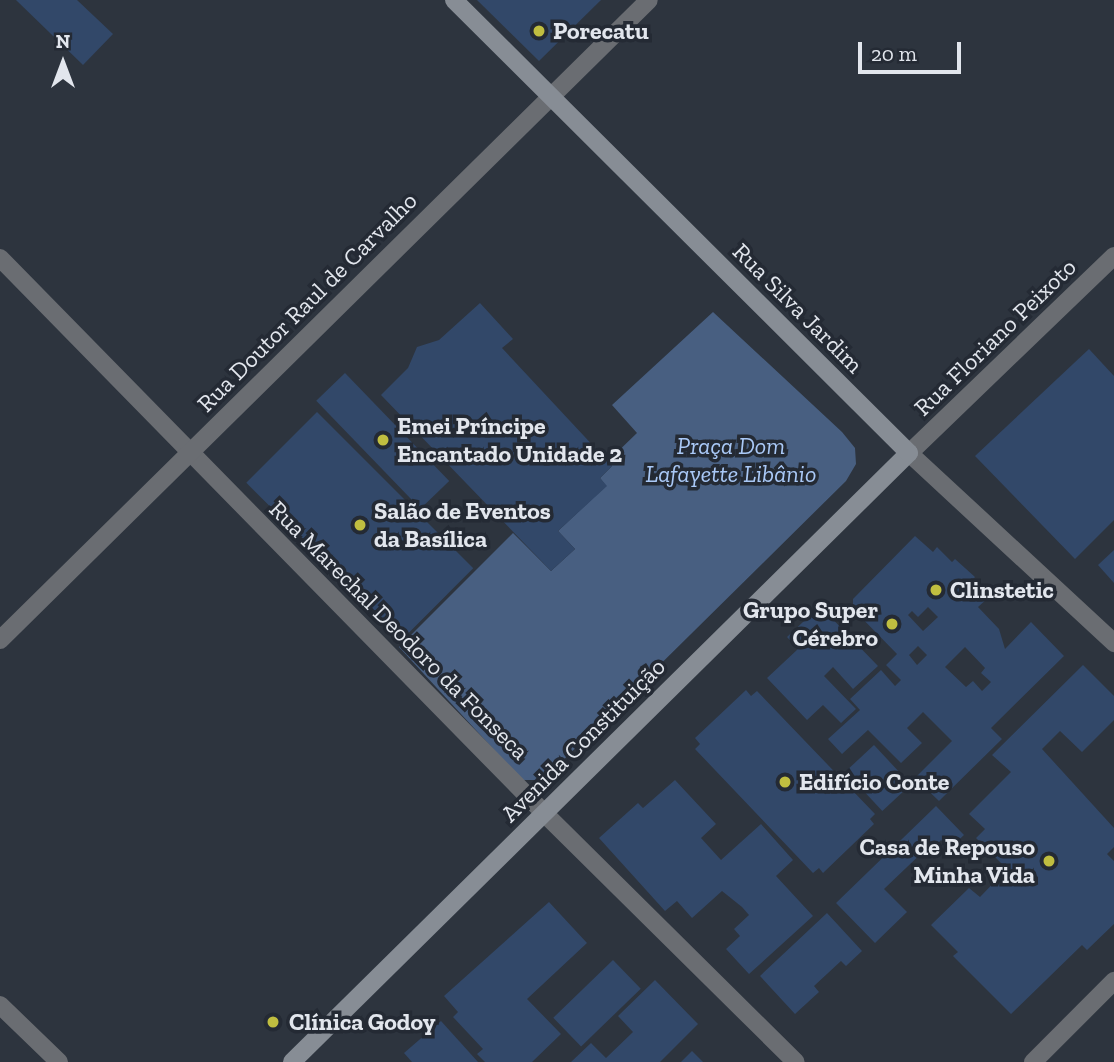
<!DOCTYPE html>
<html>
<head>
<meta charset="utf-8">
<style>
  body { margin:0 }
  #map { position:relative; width:1114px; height:1062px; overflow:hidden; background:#2d343e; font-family:"Zilla Slab",serif }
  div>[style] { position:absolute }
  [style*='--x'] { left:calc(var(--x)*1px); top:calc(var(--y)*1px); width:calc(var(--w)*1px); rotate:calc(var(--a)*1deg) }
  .green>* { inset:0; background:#485f81 }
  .building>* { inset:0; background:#324869; transform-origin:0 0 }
  .street>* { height:18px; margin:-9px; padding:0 9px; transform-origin:9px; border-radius:9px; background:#6a6d72 }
  .secondary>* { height:18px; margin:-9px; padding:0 9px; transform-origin:9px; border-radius:9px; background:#878d95 }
  .dots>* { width:19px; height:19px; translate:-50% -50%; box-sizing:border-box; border:4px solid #242a34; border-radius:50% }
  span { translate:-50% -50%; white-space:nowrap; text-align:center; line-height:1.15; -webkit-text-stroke:7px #242a34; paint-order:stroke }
  .poi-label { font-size:24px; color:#e2e6ed; font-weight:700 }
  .left { translate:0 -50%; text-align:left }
  .right { translate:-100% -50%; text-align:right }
  .street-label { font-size:24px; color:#e2e6ed }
  .park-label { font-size:24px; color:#aac9f7; font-style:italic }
  .north { position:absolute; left:28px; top:28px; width:70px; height:70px; -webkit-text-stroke:5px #242a34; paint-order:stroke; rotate:0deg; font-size:19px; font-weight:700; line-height:28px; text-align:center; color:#e2e6ed }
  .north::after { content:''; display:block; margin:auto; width:24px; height:32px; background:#e2e6ed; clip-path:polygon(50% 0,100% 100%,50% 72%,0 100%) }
  .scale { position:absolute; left:858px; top:42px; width:103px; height:32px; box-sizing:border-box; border:4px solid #e2e6ed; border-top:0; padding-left:9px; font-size:21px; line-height:24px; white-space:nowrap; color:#e2e6ed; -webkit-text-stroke:5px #242a34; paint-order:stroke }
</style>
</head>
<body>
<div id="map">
  <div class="green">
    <div style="clip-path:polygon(713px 312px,842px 432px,855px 448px,856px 464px,846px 481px,543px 780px,522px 780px,399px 647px,513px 533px,551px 571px,575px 549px,558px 531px,606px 486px,600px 478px,612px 466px,608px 461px,637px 433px,612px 405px)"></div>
  </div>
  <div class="building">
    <div style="clip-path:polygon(16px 0,77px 0,113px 34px,83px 65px)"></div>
    <div style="clip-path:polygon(477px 0,601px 0,539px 61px)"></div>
    <div style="clip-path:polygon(480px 303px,513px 339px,502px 348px,612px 466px,600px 478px,607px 486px,558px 531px,575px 549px,551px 571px,381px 395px,408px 368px,417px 347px,439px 340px)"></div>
    <div style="clip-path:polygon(1089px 349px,1114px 376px,1114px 520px,1075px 559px,975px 456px)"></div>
    <div style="left:345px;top:373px;width:150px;height:40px;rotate:46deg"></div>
    <div style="left:317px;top:412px;width:221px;height:100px;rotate:45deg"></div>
    <div style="clip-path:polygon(evenodd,915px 536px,933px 552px,937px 547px,952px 562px,955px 559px,975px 577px,971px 582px,988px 598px,978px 607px,999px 629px,1005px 649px,1031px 622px,1064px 656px,991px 728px,1002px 739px,939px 801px,915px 778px,952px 741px,923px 712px,907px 728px,922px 743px,901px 763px,868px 730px,842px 754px,828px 739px,860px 710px,850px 699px,881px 670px,895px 686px,901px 680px,886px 665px,897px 654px,853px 609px,853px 599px,915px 536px,928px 607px,938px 617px,923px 631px,908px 615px,912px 611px,918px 617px,928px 607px,915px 536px,918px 646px,927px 655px,917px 665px,909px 655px,918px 646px,915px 536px,965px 647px,985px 668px,981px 673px,991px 682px,982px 691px,973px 681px,966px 687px,945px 667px,965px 647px)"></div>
    <div style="clip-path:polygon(1114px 550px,1114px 583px,1098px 565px)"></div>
    <div style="clip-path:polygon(820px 606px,878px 666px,853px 689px,833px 667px,824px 676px,856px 709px,841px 723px,823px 705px,807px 720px,767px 678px,798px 649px,787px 637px)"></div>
    <div style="clip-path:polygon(1083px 665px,1114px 696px,1114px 720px,1082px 752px,1060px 731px,1042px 749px,1114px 828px,1114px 847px,1107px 854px,1114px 861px,1114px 924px,1087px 950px,1082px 945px,1011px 1014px,953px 956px,958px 952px,931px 925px,969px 888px,980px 897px,1007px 869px,976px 838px,985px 829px,969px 814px,1011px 772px,992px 755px)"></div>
    <div style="clip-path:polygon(746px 690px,751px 696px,757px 691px,875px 814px,870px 819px,874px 824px,823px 873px,819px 868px,813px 873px,695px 749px,700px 744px,695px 738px)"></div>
    <div style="left:874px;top:745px;width:54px;height:39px;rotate:47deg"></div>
    <div style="clip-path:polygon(675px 780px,716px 824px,701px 838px,721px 860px,761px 824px,793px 860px,776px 876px,813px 916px,749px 974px,726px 949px,740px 936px,734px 929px,749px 915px,742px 907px,722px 891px,692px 918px,677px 901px,665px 911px,599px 838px,638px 803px,643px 808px)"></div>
    <div style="clip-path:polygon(936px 806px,964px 835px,950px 848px,941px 840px,931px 850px,928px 847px,884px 889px,907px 912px,875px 943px,836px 903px)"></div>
    <div style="clip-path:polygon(549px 902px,587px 943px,527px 999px,561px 1034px,532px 1062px,485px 1062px,477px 1054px,483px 1049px,453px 1017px,458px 1012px,444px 996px)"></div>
    <div style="clip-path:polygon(827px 913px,862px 951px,846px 966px,841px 961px,814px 986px,819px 992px,795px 1014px,760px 976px)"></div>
    <div style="left:613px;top:960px;width:40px;height:83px;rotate:46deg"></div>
    <div style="clip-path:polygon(655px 980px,698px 1024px,660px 1062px,571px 1062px,591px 1043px,606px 1058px,633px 1032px,618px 1016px)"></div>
    <div style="clip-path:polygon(441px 1021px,478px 1062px,412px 1062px,404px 1053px)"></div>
    <div style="clip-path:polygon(692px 1051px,703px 1062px,681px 1062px)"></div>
  </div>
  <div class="street">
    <div style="--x:1114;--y:256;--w:284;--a:136.1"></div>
    <div style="--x:909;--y:453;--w:280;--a:42.8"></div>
    <div style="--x:0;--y:258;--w:777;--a:45.57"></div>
    <div style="--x:544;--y:813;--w:354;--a:44.7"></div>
    <div style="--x:0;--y:640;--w:911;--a:-44.6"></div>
    <div style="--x:0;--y:1005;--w:82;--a:44"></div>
    <div style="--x:1033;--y:1062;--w:115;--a:-45"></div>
  </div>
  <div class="secondary">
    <div style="--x:292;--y:1062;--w:867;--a:-44.63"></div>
    <div style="--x:909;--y:453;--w:642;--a:-135.13"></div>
  </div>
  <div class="dots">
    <div style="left:539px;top:31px;background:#c0be40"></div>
    <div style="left:383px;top:440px;background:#c0be40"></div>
    <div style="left:360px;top:525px;background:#c0be40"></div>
    <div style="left:936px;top:590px;background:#c0be40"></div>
    <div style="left:892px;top:624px;background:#c0be40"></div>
    <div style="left:785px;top:782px;background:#c0be40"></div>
    <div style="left:1049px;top:861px;background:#c0be40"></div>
    <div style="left:273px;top:1022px;background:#c0be40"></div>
  </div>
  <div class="poi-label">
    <span class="left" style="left:553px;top:31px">Porecatu</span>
    <span class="left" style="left:397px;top:440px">Emei Príncipe<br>Encantado Unidade 2</span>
    <span class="left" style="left:374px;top:525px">Salão de Eventos<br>da Basílica</span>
    <span class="left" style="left:950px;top:590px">Clinstetic</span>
    <span class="right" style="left:878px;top:624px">Grupo Super<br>Cérebro</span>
    <span class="left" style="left:799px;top:782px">Edifício Conte</span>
    <span class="right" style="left:1035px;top:861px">Casa de Repouso<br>Minha Vida</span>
    <span class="left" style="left:289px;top:1022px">Clínica Godoy</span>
  </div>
  <div class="street-label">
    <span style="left:307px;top:302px;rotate:-45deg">Rua Doutor Raul de Carvalho</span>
    <span style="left:798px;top:308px;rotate:45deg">Rua Silva Jardim</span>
    <span style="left:995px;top:337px;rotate:-44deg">Rua Floriano Peixoto</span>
    <span style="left:399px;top:630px;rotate:45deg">Rua Marechal Deodoro da Fonseca</span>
    <span style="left:583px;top:740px;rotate:-45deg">Avenida Constituição</span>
  </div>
  <div class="park-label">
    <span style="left:731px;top:460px">Praça Dom<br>Lafayette Libânio</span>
  </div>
  <div class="north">N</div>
  <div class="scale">20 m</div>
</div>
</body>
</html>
